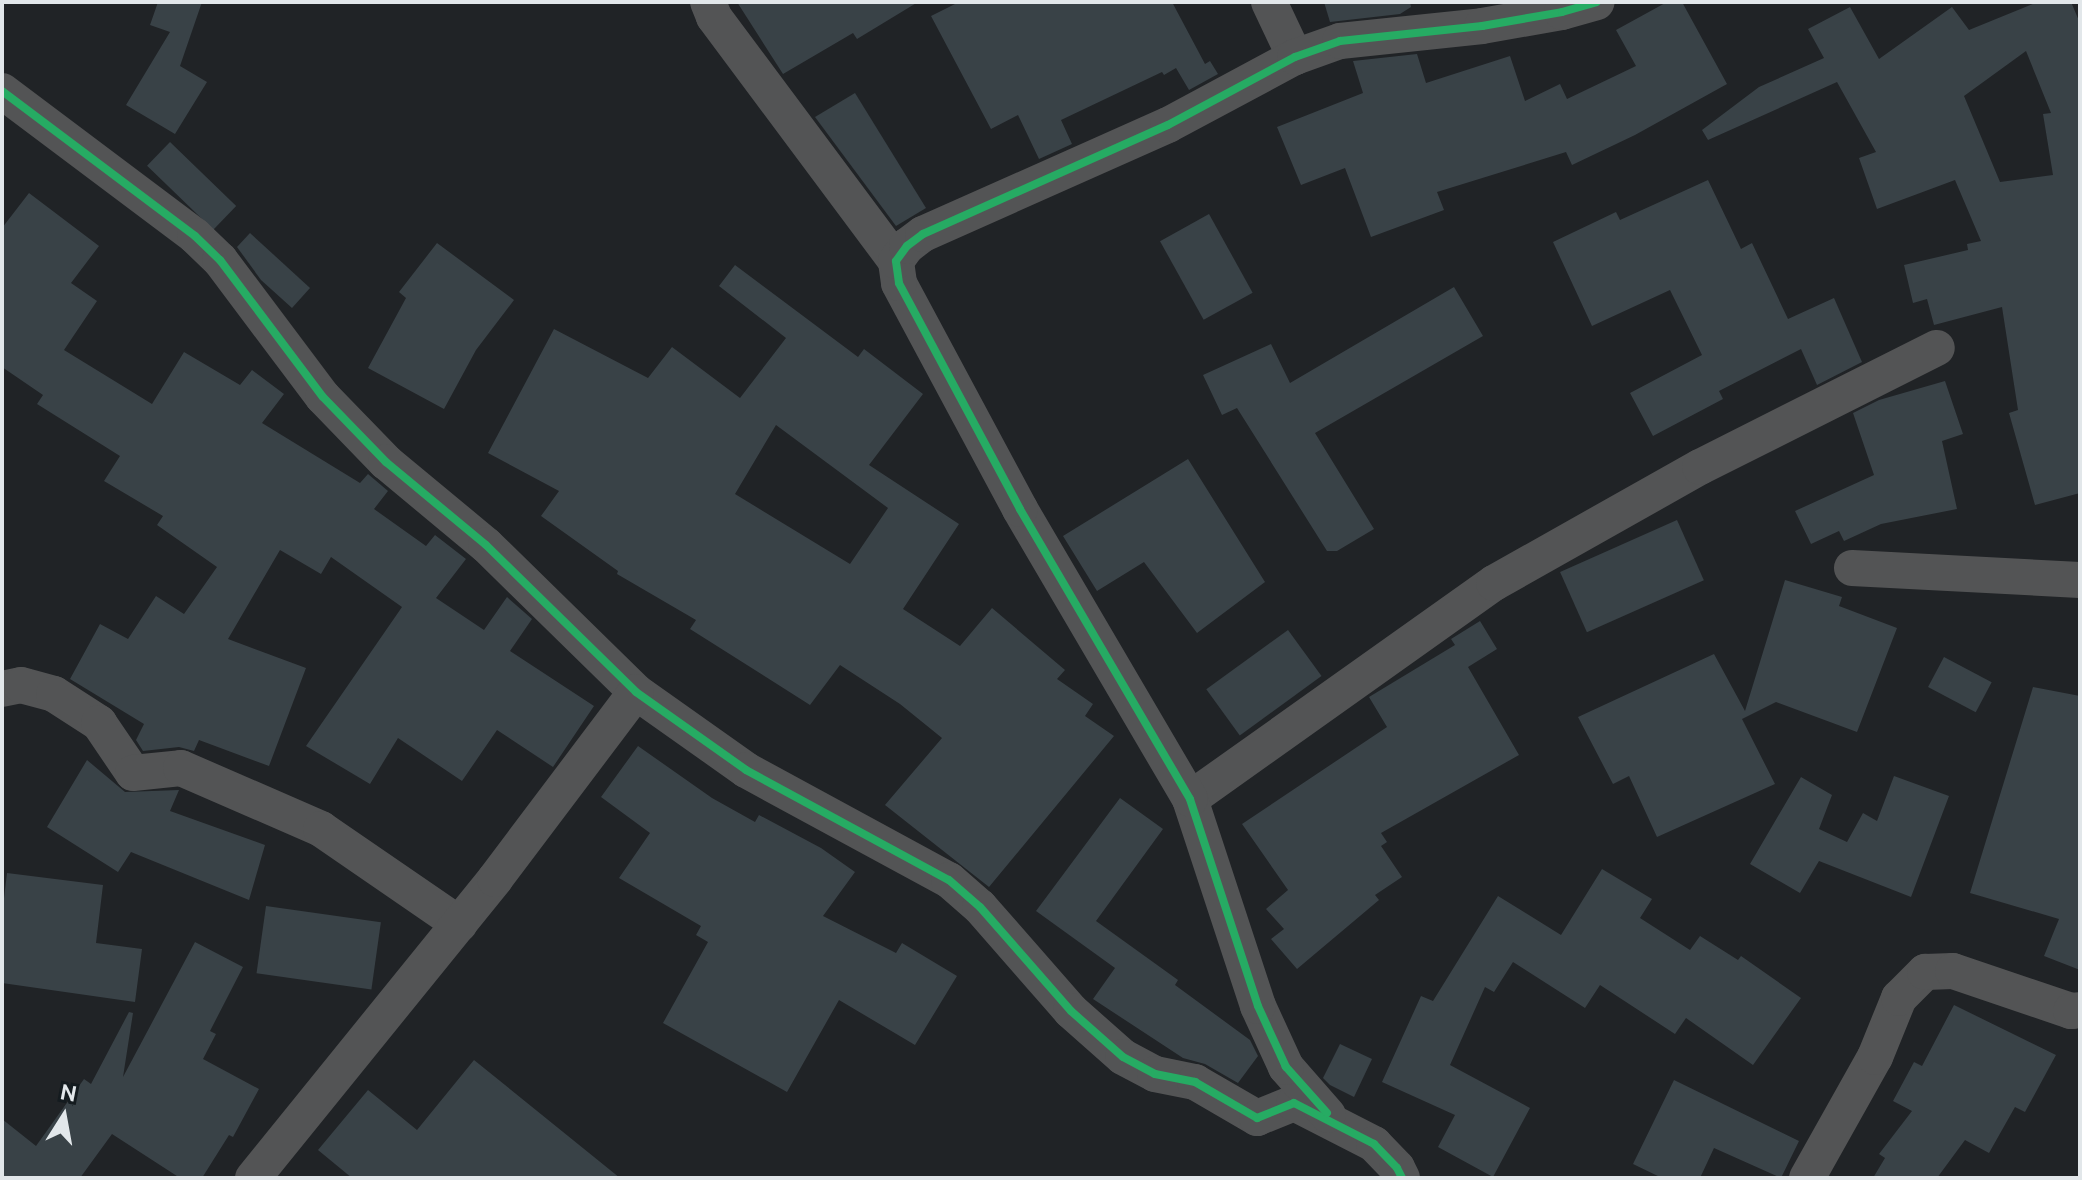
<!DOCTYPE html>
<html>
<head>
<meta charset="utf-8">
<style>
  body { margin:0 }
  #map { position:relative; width:2082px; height:1180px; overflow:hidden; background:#202326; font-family:Ubuntu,sans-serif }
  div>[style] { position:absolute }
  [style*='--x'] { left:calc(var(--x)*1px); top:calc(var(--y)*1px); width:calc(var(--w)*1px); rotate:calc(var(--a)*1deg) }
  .building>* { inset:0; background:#394247; transform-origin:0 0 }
  .street>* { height:36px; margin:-18px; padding:0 18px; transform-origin:18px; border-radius:18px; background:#535455 }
  .cycleway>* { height:8px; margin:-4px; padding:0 4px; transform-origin:4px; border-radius:4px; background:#26ab63 }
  span { translate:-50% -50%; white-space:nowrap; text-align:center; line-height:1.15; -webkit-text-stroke:6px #141b1f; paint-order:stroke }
  .frame { position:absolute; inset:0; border:4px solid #e2e7ea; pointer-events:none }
  .north { position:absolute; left:24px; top:1076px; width:80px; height:80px; -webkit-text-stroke:6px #141b1f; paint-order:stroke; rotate:11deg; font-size:22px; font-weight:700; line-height:32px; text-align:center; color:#e2e7ea }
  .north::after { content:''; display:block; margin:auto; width:28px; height:36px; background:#e2e7ea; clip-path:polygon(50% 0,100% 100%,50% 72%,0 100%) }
</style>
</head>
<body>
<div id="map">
  <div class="building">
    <div style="clip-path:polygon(158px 2px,202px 2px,180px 66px,207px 82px,175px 134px,126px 105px,170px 32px,150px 25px)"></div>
    <div style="clip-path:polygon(737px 2px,918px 2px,857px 39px,853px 33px,783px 74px)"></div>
    <div style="clip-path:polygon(959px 2px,1172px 2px,1205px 64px,1210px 61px,1218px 74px,1189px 90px,1176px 68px,1164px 75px,1162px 72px,1061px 120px,1072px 144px,1039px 159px,1018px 115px,991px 129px,931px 16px)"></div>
    <div style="clip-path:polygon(1324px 2px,1410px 2px,1411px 7px,1400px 14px,1330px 22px)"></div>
    <div style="clip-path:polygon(1667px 2px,1682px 2px,1727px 84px,1635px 135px,1572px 165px,1566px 152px,1437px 192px,1444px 210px,1371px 237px,1345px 168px,1301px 185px,1277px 127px,1363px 93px,1353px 61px,1417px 54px,1426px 83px,1510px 56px,1525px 101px,1560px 84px,1567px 99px,1636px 66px,1616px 30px)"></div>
    <div style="clip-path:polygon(evenodd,2038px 2px,2071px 2px,2080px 23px,2080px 493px,2035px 505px,2009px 413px,2018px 410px,2002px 307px,1934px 325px,1927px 299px,1913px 303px,1904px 265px,1968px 250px,1967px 244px,1981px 241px,1955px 180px,1877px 209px,1859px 158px,1876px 152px,1837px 82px,1708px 140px,1702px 130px,1759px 87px,1824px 58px,1808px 29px,1850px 7px,1879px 59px,1952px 7px,1969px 30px,2038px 2px,2026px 51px,2051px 113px,2043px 114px,2053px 175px,2000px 182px,1964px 96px,2026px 51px)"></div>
    <div style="clip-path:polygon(855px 93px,926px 208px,896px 226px,815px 117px)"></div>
    <div style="left:170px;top:142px;width:92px;height:33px;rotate:44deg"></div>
    <div style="clip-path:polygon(1708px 180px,1741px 249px,1752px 243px,1788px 319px,1834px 298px,1862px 362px,1817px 385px,1801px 349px,1719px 391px,1723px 399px,1653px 436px,1630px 393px,1702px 355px,1670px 290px,1592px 326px,1553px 242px,1616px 212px,1620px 220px)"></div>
    <div style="clip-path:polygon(29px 193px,99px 246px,71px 283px,97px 301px,64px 350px,152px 404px,184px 352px,240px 385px,252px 370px,284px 394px,262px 423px,360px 483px,368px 474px,388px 491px,374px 509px,426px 546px,435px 535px,466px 559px,436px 598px,484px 630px,507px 597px,532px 619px,510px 651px,594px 706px,553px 767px,497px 730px,462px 781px,398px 738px,370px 784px,306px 746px,402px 607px,331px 557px,321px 574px,280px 550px,228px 639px,306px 668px,269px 766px,199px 740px,194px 751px,179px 747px,143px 751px,136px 740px,144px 724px,70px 679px,100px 624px,128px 639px,156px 596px,184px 614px,217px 567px,157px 525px,163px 516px,104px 481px,120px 456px,37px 404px,43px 395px,2px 367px,2px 228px)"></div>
    <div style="left:1209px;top:214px;width:90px;height:56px;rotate:61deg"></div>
    <div style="clip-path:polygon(250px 233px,310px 288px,292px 308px,261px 280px,237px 247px)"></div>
    <div style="clip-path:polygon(437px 243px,514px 300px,476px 350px,444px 409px,368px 368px,406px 298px,399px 292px)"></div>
    <div style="clip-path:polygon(evenodd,735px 265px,858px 357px,864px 349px,923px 394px,869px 465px,959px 524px,903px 609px,960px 646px,992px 608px,1065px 670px,1057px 679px,1093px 704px,1085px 716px,1114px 736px,989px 887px,885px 805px,942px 738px,900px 704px,840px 665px,810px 705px,690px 629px,696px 620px,617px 574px,618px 571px,541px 516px,559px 491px,488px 453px,554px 329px,648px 378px,672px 347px,740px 398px,786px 338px,719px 286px,735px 265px,776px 425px,888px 508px,850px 564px,735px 494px,776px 425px)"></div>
    <div style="clip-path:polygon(1454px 287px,1483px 336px,1315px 433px,1374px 529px,1337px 551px,1327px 551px,1237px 408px,1222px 415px,1203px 375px,1271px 344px,1290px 383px)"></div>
    <div style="clip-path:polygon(1945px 381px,1963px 434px,1942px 441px,1957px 509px,1881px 524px,1844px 541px,1839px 531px,1811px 544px,1795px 511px,1874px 475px,1853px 413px,1879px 400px)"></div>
    <div style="clip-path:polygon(1188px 459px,1265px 582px,1197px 633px,1144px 562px,1097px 591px,1063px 536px)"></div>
    <div style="left:1677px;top:520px;width:66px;height:128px;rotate:66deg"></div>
    <div style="clip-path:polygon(1785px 580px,1842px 597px,1839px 606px,1897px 628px,1857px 732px,1776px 702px,1742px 719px,1775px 784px,1657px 837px,1629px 776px,1613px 784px,1578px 717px,1714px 654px,1745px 711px)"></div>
    <div style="clip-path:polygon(1480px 621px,1497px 649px,1468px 667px,1519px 755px,1381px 833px,1387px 842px,1381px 846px,1402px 877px,1375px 895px,1379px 900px,1297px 969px,1271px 939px,1284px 929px,1266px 909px,1288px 890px,1242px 824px,1387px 727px,1369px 697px,1455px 645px,1451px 639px)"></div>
    <div style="left:1288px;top:630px;width:57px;height:101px;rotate:54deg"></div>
    <div style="left:1944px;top:657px;width:54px;height:34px;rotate:28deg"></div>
    <div style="clip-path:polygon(2033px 687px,2080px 696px,2080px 970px,2044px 956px,2059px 919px,1970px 893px)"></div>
    <div style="clip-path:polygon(638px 746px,712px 798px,755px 822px,759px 815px,821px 848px,855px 872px,823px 916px,896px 953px,902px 943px,957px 976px,915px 1045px,839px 1000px,787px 1092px,663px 1023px,708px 942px,696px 935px,701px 926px,619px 878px,650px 833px,601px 797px)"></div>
    <div style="clip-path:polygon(87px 760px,125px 792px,179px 790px,170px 811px,265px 845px,249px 900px,131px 852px,118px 872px,47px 827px)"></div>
    <div style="clip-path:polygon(1894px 776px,1949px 796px,1911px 897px,1819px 861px,1800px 893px,1750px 864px,1801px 777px,1832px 795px,1819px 829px,1847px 842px,1863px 813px,1877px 821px)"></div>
    <div style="clip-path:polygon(1120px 798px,1163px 829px,1096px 921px,1178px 980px,1175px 985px,1250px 1040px,1258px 1056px,1238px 1083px,1205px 1064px,1183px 1058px,1093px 999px,1115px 968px,1036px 911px)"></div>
    <div style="clip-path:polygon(1602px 869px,1652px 899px,1640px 918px,1690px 950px,1700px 936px,1738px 960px,1741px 956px,1801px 998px,1753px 1065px,1686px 1018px,1675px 1034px,1600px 985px,1585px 1008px,1513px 962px,1494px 992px,1485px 987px,1450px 1065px,1530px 1108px,1493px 1177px,1438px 1147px,1455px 1115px,1382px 1082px,1421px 996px,1433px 1001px,1498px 896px,1561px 935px)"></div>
    <div style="clip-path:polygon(7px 873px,103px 885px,96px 943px,142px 949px,135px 1002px,2px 983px,2px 915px)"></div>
    <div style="left:266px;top:906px;width:116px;height:68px;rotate:8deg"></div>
    <div style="clip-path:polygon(195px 942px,243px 967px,210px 1031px,216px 1034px,203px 1059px,259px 1089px,233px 1137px,229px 1135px,202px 1178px,180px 1178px,112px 1134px,80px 1178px,2px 1178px,2px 1119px,36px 1146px,84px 1079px,91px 1084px,129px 1012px,133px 1013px,123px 1077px)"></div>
    <div style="clip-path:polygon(1954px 1005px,2056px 1055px,2025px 1112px,2015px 1107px,1989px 1153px,1965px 1140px,1937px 1178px,1873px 1178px,1885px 1158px,1879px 1154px,1912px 1111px,1893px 1101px,1914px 1062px,1922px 1066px)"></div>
    <div style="clip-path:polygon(1340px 1044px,1372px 1059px,1354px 1097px,1330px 1085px,1323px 1078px)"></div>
    <div style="clip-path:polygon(474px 1060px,620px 1178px,352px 1178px,318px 1150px,368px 1090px,417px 1130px)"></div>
    <div style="clip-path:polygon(1674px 1080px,1799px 1141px,1781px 1178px,1714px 1148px,1700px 1178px,1662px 1178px,1633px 1164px)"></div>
  </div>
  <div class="street">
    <div style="--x:708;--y:2;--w:16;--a:68"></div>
    <div style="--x:714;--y:17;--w:304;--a:53.3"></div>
    <div style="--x:1269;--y:2;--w:61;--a:64.7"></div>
    <div style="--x:2;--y:91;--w:241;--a:36.9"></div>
    <div style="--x:195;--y:236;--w:35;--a:44"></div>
    <div style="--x:220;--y:260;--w:171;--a:53.1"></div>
    <div style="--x:323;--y:397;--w:91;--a:45.9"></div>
    <div style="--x:386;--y:462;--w:130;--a:39.7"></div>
    <div style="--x:486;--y:545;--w:210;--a:44.4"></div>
    <div style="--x:636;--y:692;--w:135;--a:35.3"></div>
    <div style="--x:746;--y:770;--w:231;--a:28.5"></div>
    <div style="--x:949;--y:880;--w:41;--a:41.1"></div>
    <div style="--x:980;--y:907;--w:138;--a:48.8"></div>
    <div style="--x:1071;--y:1011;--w:69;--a:41.5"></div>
    <div style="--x:1123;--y:1057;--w:36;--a:28"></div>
    <div style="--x:1155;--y:1074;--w:41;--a:11.3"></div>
    <div style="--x:1195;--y:1082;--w:72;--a:30.1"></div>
    <div style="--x:1257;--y:1118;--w:40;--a:-22"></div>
    <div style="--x:1294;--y:1103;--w:90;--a:27.1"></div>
    <div style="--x:1374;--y:1144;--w:33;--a:46"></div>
    <div style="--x:1397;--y:1168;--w:11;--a:63"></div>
    <div style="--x:1852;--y:568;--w:228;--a:3"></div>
    <div style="--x:2;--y:689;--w:19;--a:-12"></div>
    <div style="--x:21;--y:685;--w:34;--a:15"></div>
    <div style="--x:54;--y:694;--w:54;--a:32.8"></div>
    <div style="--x:99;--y:723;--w:60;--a:55.8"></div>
    <div style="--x:133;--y:773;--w:48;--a:-5.9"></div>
    <div style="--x:181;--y:768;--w:153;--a:23.5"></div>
    <div style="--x:321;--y:829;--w:168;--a:34.5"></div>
    <div style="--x:1190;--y:799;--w:373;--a:-35.4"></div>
    <div style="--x:1494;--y:583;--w:236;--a:-29.4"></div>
    <div style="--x:1700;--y:467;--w:265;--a:-26.7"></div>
    <div style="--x:1328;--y:1115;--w:64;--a:-131.2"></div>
    <div style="--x:1286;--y:1067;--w:67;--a:-114.7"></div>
    <div style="--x:1258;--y:1006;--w:218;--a:-108.2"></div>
    <div style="--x:1190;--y:799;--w:336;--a:-120.4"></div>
    <div style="--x:1020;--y:509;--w:256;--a:-118.2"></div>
    <div style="--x:899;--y:283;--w:22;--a:-98"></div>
    <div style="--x:896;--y:261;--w:19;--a:-54"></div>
    <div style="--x:907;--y:246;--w:20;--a:-37"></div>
    <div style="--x:923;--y:234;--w:268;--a:-24"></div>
    <div style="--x:1168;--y:125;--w:144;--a:-28.2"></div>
    <div style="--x:1295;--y:57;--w:48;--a:-19.6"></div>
    <div style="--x:1340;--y:41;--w:143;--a:-6"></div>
    <div style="--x:1482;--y:26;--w:81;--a:-9.9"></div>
    <div style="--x:1562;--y:12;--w:36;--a:-16"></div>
    <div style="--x:253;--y:1178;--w:385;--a:-51"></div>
    <div style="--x:495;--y:879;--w:234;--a:-53"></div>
    <div style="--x:1807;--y:1178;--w:139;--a:-60.7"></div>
    <div style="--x:1875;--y:1057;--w:64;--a:-67.9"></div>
    <div style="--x:1899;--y:998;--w:37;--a:-45"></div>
    <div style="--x:1925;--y:972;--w:28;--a:-2"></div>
    <div style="--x:1953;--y:971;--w:125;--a:18.7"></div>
    <div style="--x:2071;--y:1011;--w:9;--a:-6"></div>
  </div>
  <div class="cycleway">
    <div style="--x:2;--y:91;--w:241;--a:36.9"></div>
    <div style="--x:195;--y:236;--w:35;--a:44"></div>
    <div style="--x:220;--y:260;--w:171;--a:53.1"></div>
    <div style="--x:323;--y:397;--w:91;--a:45.9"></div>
    <div style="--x:386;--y:462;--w:130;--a:39.7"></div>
    <div style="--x:486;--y:545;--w:210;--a:44.4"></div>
    <div style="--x:636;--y:692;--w:135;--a:35.3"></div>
    <div style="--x:746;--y:770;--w:231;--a:28.5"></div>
    <div style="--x:949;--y:880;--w:41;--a:41.1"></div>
    <div style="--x:980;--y:907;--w:138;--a:48.8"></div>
    <div style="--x:1071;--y:1011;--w:69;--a:41.5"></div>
    <div style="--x:1123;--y:1057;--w:36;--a:28"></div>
    <div style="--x:1155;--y:1074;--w:41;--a:11.3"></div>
    <div style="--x:1195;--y:1082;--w:72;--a:30.1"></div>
    <div style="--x:1257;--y:1118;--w:40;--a:-22"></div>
    <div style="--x:1294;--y:1103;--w:90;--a:27.1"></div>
    <div style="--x:1374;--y:1144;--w:33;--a:46"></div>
    <div style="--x:1397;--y:1168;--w:11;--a:63"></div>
    <div style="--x:1327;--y:1113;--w:62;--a:-131.7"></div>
    <div style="--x:1286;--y:1067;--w:67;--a:-114.7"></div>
    <div style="--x:1258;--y:1006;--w:218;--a:-108.2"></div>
    <div style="--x:1190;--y:799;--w:336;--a:-120.4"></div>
    <div style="--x:1020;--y:509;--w:256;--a:-118.2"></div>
    <div style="--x:899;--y:283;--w:22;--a:-98"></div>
    <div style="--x:896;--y:261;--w:19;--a:-54"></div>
    <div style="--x:907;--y:246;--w:20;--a:-37"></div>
    <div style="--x:923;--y:234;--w:268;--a:-24"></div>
    <div style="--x:1168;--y:125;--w:144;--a:-28.2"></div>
    <div style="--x:1295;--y:57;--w:48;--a:-19.6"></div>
    <div style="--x:1340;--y:41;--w:143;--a:-6"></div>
    <div style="--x:1482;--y:26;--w:81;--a:-9.9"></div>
    <div style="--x:1562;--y:12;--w:36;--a:-16"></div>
  </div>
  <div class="frame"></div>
  <div class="north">N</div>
</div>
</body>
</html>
